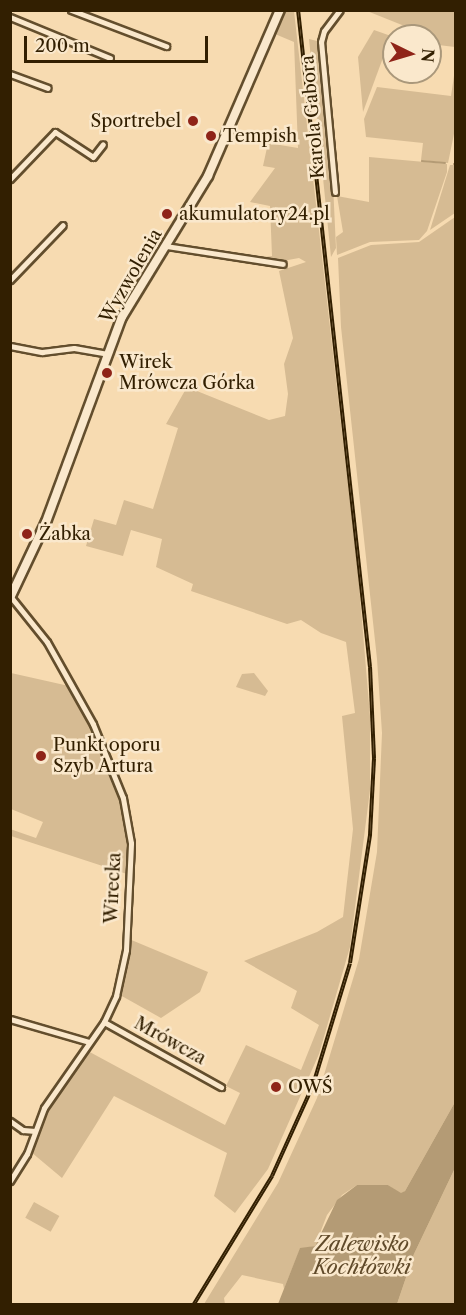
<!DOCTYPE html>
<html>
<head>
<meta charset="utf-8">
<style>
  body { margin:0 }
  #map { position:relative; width:466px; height:1315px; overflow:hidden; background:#f7dbb1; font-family:"Libre Caslon Text",serif }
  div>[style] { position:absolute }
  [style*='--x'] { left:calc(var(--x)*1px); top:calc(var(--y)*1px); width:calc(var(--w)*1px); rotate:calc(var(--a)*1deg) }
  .green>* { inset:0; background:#d6bb93; transform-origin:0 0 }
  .water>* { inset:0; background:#b49b75 }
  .stream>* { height:1.5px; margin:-0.75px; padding:0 0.75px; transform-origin:0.75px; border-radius:0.75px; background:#b49b75 }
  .roads { filter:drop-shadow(2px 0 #634e2d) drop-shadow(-2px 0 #634e2d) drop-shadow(0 2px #634e2d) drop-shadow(0 -2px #634e2d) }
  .street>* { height:5px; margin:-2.5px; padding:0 2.5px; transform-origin:2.5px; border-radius:2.5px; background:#fae8cc }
  .secondary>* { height:8px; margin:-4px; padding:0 4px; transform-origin:4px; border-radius:4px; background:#fae8cc }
  .rail>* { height:4px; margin-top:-2px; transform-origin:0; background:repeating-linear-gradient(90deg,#fae8cc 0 4.5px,#321f01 0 9px); box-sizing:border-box; border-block:2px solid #321f01 }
  .dots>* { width:16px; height:16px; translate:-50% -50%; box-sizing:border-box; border:3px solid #fae8cc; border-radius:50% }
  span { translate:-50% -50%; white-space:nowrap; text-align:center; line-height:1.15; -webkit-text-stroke:5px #fae8cc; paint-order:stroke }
  .street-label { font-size:18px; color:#321f01 }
  .poi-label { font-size:18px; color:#321f01 }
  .right { translate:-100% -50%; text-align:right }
  .left { translate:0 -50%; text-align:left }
  .water-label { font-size:20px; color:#604a2a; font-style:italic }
  .frame { position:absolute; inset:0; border:12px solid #321f01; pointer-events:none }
  .north { position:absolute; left:382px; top:24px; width:60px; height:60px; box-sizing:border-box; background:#fae8cc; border:2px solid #aa987b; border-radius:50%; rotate:95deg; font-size:16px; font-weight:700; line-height:24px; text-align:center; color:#321f01 }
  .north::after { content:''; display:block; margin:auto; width:21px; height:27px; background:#8f2418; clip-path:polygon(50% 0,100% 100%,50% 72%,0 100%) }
  .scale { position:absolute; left:24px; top:36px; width:184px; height:27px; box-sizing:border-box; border:3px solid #321f01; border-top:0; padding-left:8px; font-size:18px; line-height:21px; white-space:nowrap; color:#321f01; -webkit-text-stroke:4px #fae8cc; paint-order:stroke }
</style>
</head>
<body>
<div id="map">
  <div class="green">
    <div style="clip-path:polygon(284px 11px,294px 11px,358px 573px,370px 716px,370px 790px,350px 947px,319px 1054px,268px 1169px,235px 1213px,214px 1196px,227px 1153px,114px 1096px,62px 1178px,31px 1152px,44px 1114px,86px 1050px,225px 1125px,240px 1093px,226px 1086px,246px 1045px,301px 1070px,319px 1025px,291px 1008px,297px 991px,244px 961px,317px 932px,343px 917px,353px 829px,342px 716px,355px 713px,346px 642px,321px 633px,301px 620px,287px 624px,191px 591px,193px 584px,156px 567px,162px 539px,131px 530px,123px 556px,86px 546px,94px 519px,116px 525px,124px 500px,153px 509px,178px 428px,166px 424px,187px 387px,269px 420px,285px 416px,288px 394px,284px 364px,293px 338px,279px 271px,306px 262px,299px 258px,277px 262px,249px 259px,272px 256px,270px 206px,250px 202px,275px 168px,263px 166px,268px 143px,298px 148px,294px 42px,275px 34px)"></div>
    <div style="clip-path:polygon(367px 11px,455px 11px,455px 47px,430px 44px,430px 36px,418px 36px,417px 31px)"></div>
    <div style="clip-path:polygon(374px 30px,391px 36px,363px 112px,358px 57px)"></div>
    <div style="clip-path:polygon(309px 39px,321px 42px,331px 142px,336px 248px,331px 257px)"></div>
    <div style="clip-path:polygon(455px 69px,455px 129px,448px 163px,421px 160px,423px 143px,366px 137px,364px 119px,377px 87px,451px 96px)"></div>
    <div style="clip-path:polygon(369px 157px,447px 164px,447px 172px,427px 231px,419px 240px,370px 242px,337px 255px,336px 237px,343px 232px,337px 196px,369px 202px)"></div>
    <div style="clip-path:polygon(450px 165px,455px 165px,455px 213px,430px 230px)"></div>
    <div style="clip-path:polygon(455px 217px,455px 1102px,405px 1191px,401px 1194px,388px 1185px,357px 1185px,342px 1195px,327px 1215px,315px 1246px,300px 1249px,284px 1289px,283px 1284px,242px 1275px,224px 1298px,225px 1304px,204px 1304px,278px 1183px,317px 1098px,359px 959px,377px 852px,382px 733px,377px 659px,341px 327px,338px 258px,371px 245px,419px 242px)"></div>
    <div style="clip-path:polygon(11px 673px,69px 686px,96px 738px,126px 815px,127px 874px,11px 836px,10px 829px,36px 838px,43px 822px,11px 809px)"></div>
    <div style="clip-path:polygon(254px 673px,268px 691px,265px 696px,236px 687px,242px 674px)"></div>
    <div style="clip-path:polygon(129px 939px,208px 972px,200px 992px,161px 1018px,120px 995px)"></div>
    <div style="clip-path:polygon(455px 1168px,455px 1304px,397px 1304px,414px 1254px)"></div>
    <div style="left:34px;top:1202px;width:29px;height:18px;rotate:29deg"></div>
  </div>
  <div class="water">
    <div style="clip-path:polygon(455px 1102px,455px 1168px,414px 1254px,397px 1304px,278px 1304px,300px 1248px,315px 1246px,337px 1200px,357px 1185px,388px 1185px,401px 1193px,405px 1191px)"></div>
  </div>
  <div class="stream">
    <div style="--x:422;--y:161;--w:23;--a:5"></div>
    <div style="--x:454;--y:164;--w:2;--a:0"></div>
  </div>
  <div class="roads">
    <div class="street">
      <div style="--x:71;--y:10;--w:102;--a:20.8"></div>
      <div style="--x:10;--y:17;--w:108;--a:22.3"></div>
      <div style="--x:10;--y:74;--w:40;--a:20.2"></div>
      <div style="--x:10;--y:179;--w:65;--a:-46.2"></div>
      <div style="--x:55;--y:132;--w:45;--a:33.3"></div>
      <div style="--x:93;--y:157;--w:16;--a:-52"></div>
      <div style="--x:335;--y:192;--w:151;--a:-95.3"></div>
      <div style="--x:321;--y:42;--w:11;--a:-75"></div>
      <div style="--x:324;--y:31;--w:26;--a:-53"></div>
      <div style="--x:166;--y:246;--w:118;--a:8.7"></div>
      <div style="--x:10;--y:280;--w:76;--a:-46.1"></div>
      <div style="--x:10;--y:346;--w:33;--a:11"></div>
      <div style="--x:42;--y:352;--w:32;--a:-7"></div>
      <div style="--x:74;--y:348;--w:34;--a:10"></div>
      <div style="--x:10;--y:1019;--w:82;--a:16.2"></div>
      <div style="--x:104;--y:1022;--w:134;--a:29.1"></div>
      <div style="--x:10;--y:1121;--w:16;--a:35"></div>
      <div style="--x:23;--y:1130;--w:12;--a:5"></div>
      <div style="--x:10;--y:1181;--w:32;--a:-58"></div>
      <div style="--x:27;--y:1154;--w:49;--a:-69.7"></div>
      <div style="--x:44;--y:1108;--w:105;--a:-55.1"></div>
      <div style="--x:104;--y:1022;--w:29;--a:-65"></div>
      <div style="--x:116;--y:996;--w:47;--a:-77.7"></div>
      <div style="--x:126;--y:950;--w:107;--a:-87.3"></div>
      <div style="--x:131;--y:843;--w:46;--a:-100.1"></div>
      <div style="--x:123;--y:798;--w:80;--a:-112.1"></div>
      <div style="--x:93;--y:724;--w:94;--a:-119.3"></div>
      <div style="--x:47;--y:642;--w:58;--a:-128.7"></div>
    </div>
    <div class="secondary">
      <div style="--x:10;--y:598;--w:84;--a:-64.7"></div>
      <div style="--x:46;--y:522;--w:219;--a:-69.7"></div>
      <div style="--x:122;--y:317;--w:165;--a:-58.6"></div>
      <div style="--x:208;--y:176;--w:181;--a:-66.6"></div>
    </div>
  </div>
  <div class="rail">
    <div style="--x:194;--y:1304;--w:150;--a:-58.6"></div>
    <div style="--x:272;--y:1176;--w:100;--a:-65.7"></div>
    <div style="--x:313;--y:1085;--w:127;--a:-73.1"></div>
    <div style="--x:350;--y:963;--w:130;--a:-81.1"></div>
    <div style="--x:370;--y:835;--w:77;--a:-87"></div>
    <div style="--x:374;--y:758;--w:91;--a:-92.5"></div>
    <div style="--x:370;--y:667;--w:661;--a:-96.25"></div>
  </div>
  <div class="dots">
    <div style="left:193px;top:121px;background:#8f2418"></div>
    <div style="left:211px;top:136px;background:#8f2418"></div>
    <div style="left:167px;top:214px;background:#8f2418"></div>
    <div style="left:107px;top:373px;background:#8f2418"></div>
    <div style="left:27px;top:534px;background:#8f2418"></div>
    <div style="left:41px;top:756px;background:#8f2418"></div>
    <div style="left:276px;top:1087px;background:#8f2418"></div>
  </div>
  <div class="street-label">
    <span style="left:313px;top:117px;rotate:-95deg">Karola Gabora</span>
    <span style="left:131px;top:276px;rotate:-60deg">Wyzwolenia</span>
    <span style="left:113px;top:888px;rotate:-87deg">Wirecka</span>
    <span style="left:170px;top:1041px;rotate:29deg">Mrówcza</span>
  </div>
  <div class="poi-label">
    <span class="right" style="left:181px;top:121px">Sportrebel</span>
    <span class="left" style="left:223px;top:136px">Tempish</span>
    <span class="left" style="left:179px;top:214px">akumulatory24.pl</span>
    <span class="left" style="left:119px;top:373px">Wirek<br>Mrówcza Górka</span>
    <span class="left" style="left:39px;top:534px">Żabka</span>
    <span class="left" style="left:53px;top:756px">Punkt oporu<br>Szyb Artura</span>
    <span class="left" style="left:288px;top:1087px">OWŚ</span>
  </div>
  <div class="water-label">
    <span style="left:362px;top:1256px">Zalewisko<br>Kochłówki</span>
  </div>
  <div class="frame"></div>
  <div class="north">N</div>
  <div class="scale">200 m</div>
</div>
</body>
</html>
